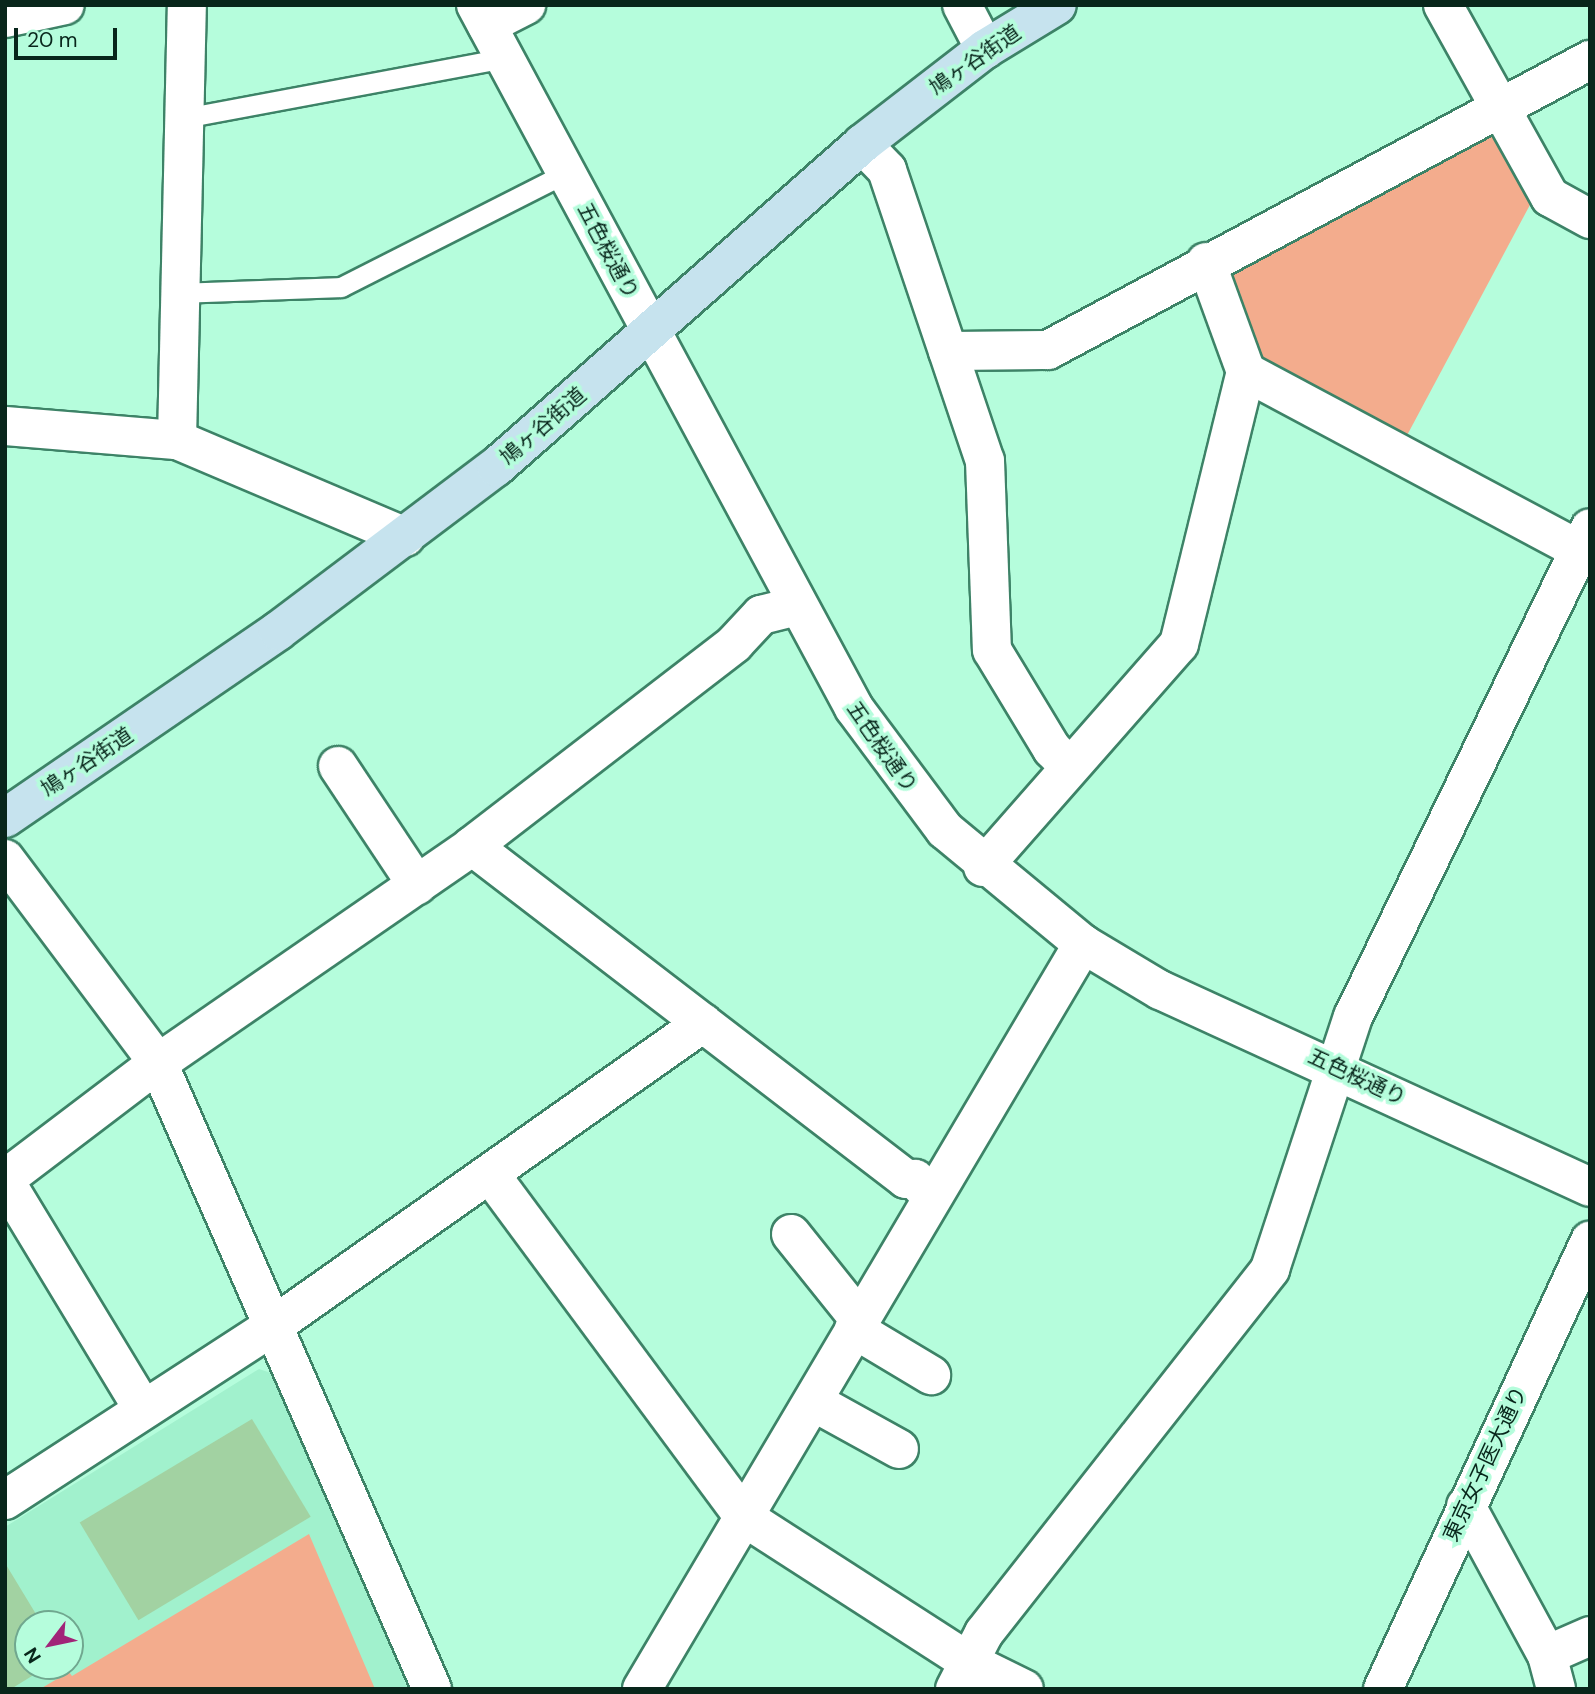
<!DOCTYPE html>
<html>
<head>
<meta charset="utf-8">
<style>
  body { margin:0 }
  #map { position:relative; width:1595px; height:1694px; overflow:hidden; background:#b5fddc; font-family:"DM Sans","Noto Sans JP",sans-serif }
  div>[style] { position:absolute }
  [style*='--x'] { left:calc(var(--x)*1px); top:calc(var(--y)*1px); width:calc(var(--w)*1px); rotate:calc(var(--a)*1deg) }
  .built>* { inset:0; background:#a1f1cd }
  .green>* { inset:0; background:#f3ac8d }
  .building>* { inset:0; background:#a2d2a2; transform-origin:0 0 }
  .roads { filter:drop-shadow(2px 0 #3d8367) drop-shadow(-2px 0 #3d8367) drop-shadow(0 2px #3d8367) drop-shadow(0 -2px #3d8367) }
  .service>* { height:19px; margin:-9.5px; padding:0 9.5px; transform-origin:9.5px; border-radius:9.5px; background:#fff }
  .minor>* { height:38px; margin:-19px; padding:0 19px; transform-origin:19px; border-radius:19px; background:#fff }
  .tertiary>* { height:38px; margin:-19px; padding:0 19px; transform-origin:19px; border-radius:19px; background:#fff }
  .secondary>* { height:38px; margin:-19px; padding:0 19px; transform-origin:19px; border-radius:19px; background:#c6e3ee }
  span { translate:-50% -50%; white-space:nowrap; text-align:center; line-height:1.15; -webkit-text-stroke:7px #b5fddc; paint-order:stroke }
  .street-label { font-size:21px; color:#08261b }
  .frame { position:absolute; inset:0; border:7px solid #08261b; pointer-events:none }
  .north { position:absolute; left:14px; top:1610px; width:70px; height:70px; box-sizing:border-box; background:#b5fddc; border:2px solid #70a78f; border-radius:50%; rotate:238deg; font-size:19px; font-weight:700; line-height:28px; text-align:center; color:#08261b }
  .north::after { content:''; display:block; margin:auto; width:24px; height:32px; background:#a12478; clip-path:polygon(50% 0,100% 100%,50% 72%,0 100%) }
  .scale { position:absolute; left:14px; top:28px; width:103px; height:32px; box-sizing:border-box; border:4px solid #08261b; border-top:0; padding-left:9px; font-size:21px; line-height:24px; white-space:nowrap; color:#08261b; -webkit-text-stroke:5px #b5fddc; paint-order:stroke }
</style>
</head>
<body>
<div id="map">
  <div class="built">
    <div style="clip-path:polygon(evenodd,259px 1369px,274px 1374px,408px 1689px,5px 1689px,5px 1527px,259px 1369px,28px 1624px,70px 1624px,70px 1666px,28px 1666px,28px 1624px)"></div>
  </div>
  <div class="green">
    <div style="clip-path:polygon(1479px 131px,1497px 134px,1531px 203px,1404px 441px,1258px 358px,1232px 278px,1237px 265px)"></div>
    <div style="clip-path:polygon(309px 1534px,375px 1689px,40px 1689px,69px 1672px,72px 1676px)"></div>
  </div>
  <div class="building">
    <div style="left:252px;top:1419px;width:114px;height:201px;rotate:59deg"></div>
    <div style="clip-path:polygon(5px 1563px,42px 1624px,28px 1624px,28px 1666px,48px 1666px,11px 1689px,5px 1689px)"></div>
  </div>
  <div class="roads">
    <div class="service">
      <div style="--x:184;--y:118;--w:327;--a:-10.6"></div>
      <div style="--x:180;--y:293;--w:161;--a:-2.1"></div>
      <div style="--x:341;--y:287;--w:252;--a:-26.9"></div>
    </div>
    <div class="minor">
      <div style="--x:962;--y:5;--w:50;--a:62.4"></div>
      <div style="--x:1443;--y:5;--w:220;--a:60.9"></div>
      <div style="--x:1550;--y:197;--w:46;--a:28.8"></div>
      <div style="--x:5;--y:18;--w:61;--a:-12.2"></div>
      <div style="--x:487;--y:25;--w:44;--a:-27.1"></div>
      <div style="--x:862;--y:144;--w:36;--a:46"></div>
      <div style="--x:887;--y:170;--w:307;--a:71.4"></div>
      <div style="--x:985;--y:461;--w:189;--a:87.9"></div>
      <div style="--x:992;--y:650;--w:116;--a:58.8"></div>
      <div style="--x:1052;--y:749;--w:24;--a:45"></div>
      <div style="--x:1206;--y:262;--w:117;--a:70"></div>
      <div style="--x:1246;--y:372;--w:390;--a:28.1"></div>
      <div style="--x:948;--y:351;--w:100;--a:-0.6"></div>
      <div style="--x:1048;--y:350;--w:615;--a:-28.15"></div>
      <div style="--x:5;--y:426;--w:173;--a:4.7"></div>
      <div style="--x:177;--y:440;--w:248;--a:23"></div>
      <div style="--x:177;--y:440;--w:435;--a:-88.7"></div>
      <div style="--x:338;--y:766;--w:143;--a:56.4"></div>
      <div style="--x:472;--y:846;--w:547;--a:37.5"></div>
      <div style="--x:906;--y:1179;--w:9;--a:0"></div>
      <div style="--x:915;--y:1179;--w:25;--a:48"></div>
      <div style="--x:5;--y:859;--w:255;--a:53.1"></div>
      <div style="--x:158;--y:1063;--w:683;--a:66.36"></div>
      <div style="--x:983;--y:867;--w:297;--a:-48.7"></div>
      <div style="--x:1179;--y:644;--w:280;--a:-76.2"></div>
      <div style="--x:490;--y:1174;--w:427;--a:53.5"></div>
      <div style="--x:744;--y:1517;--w:268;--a:32.8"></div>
      <div style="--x:969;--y:1662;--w:61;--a:26.1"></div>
      <div style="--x:5;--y:1179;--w:192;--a:-37.2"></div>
      <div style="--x:158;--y:1063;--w:382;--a:-34.6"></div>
      <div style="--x:472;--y:846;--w:331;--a:-37.6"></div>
      <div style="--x:734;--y:644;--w:40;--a:-47"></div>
      <div style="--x:761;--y:615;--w:37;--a:-14"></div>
      <div style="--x:5;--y:1181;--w:267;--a:58.8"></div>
      <div style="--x:791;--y:1234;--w:109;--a:51.3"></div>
      <div style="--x:854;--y:1329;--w:90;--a:30.9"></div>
      <div style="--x:814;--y:1402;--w:97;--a:28.9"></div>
      <div style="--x:5;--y:1500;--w:320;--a:-33"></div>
      <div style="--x:273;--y:1326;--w:526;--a:-35.17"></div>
      <div style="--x:1466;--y:1506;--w:170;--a:61.5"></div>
      <div style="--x:1547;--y:1655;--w:35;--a:75"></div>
      <div style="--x:1547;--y:1655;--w:47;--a:-23.8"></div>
      <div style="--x:642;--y:1689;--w:866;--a:-59.38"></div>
      <div style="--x:955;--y:1689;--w:63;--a:-62.6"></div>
      <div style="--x:984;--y:1633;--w:463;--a:-51.8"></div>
      <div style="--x:1270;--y:1269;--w:265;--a:-71.8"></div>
      <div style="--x:1353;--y:1017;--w:543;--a:-64.14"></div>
    </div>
    <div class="tertiary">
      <div style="--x:476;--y:5;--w:798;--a:61.73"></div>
      <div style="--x:854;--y:708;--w:152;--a:53.3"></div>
      <div style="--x:945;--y:830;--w:179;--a:39.6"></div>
      <div style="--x:1083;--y:944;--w:90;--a:30.9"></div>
      <div style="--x:1160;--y:990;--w:473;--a:24.6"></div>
      <div style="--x:1383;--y:1689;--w:494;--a:-65.2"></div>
    </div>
    <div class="secondary">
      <div style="--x:5;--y:818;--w:331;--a:-34.4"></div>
      <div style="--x:278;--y:631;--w:273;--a:-37"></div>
      <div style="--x:496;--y:467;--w:488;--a:-41.4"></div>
      <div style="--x:862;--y:144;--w:155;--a:-37.7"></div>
      <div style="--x:985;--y:49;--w:84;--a:-31.4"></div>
    </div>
  </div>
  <div class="street-label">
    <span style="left:975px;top:60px;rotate:-35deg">鳩ヶ谷街道</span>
    <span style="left:608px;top:251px;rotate:62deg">五色桜通り</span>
    <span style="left:543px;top:426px;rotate:-41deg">鳩ヶ谷街道</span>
    <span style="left:882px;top:747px;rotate:55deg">五色桜通り</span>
    <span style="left:87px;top:762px;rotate:-34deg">鳩ヶ谷街道</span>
    <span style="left:1357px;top:1077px;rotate:25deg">五色桜通り</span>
    <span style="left:1485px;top:1464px;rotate:-65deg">東京女子医大通り</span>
  </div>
  <div class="frame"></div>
  <div class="north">N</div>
  <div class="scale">20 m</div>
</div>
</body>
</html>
